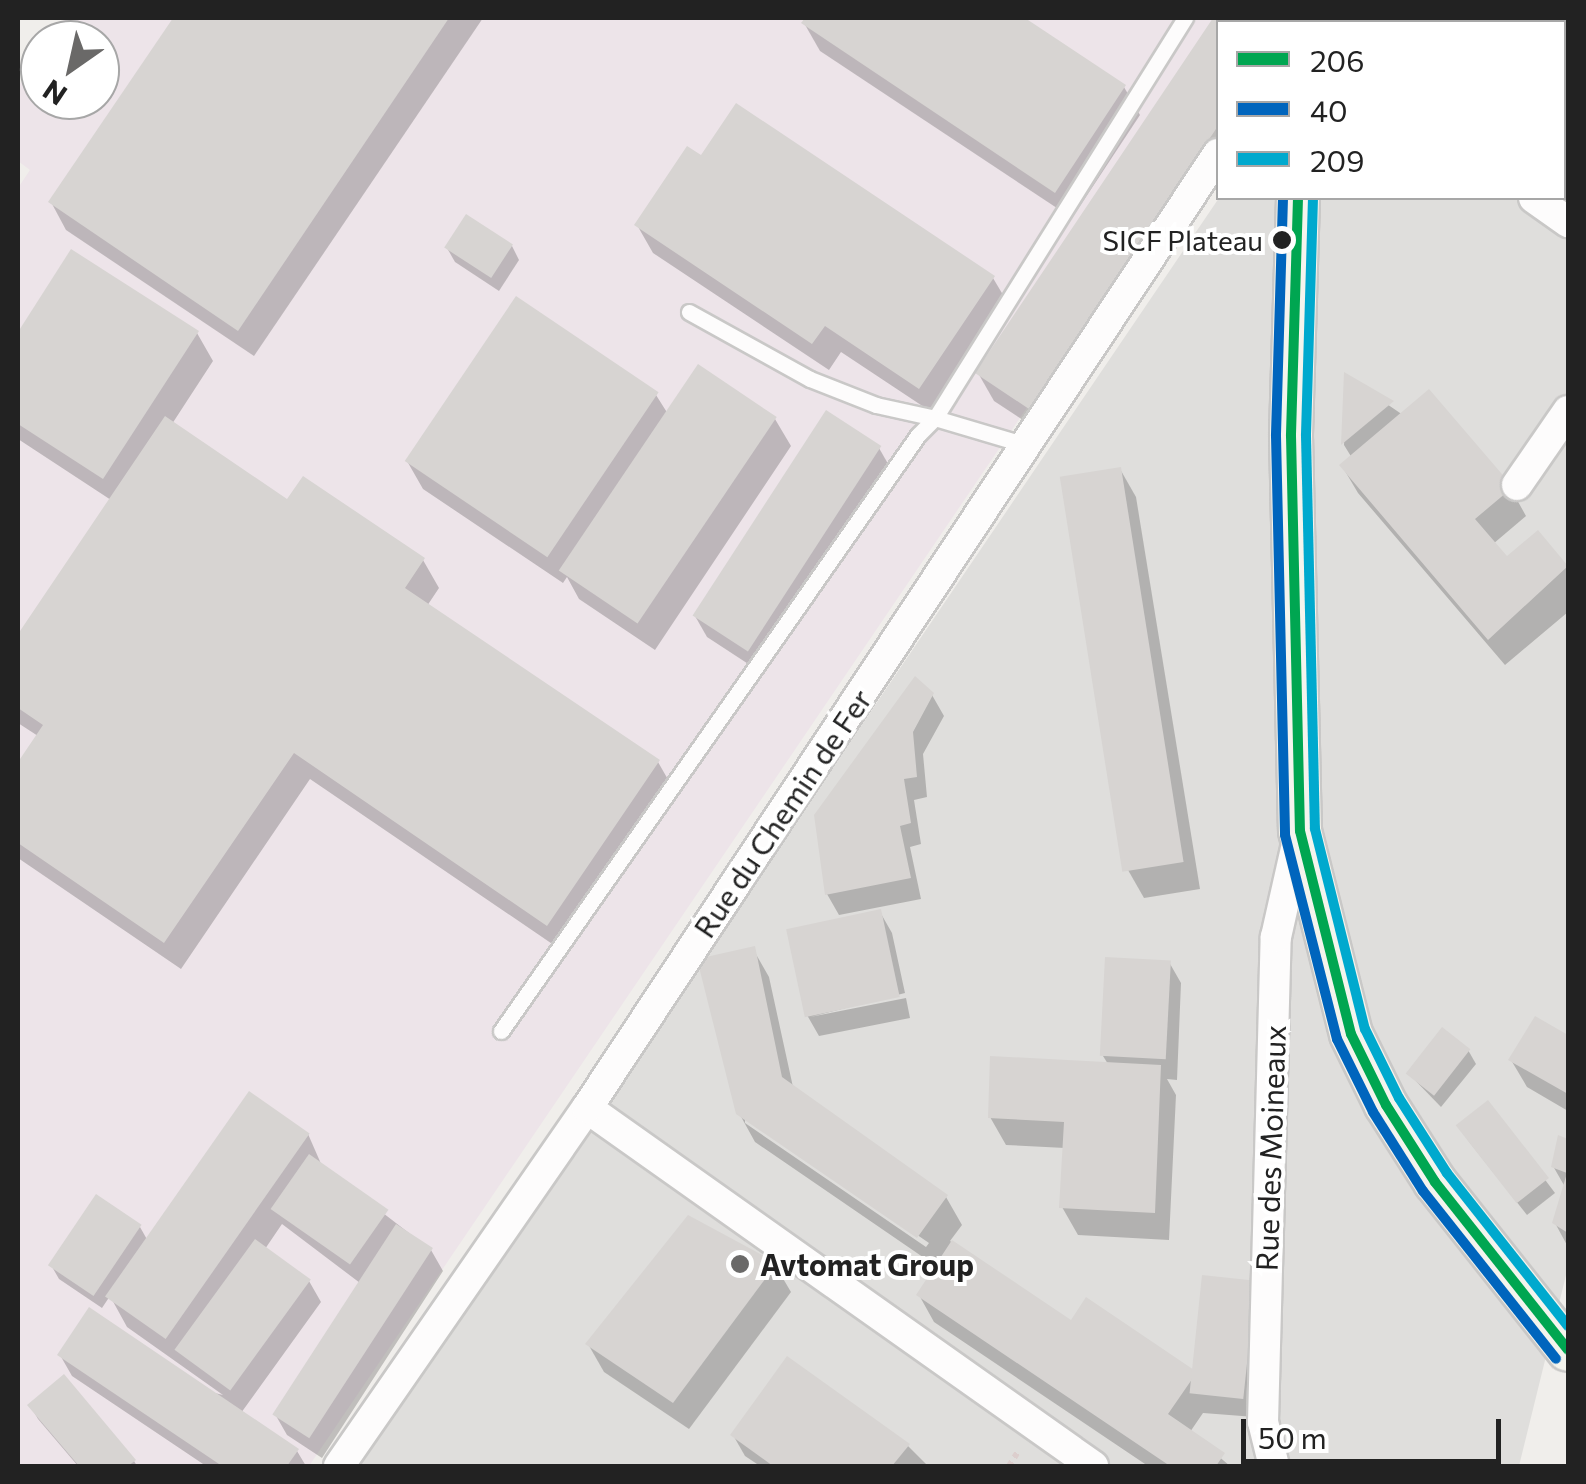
<!DOCTYPE html>
<html>
<head>
<meta charset="utf-8">
<style>
  body { margin:0 }
  #map { position:relative; width:1586px; height:1484px; overflow:hidden; background:#f0eeeb; font-family:Commissioner,sans-serif }
  div>[style] { position:absolute }
  [style*='--x'] { left:calc(var(--x)*1px); top:calc(var(--y)*1px); width:calc(var(--w)*1px); rotate:calc(var(--a)*1deg) }
  .residential>* { inset:0; background:#dfdedc }
  .industrial>* { inset:0; background:#ede4e9 }
  .shadow>* { inset:0; background:#0003 }
  .building>* { inset:0; background:#d7d4d2; transform-origin:0 0 }
  .path>* { height:6px; margin-top:-3px; transform-origin:0; background:repeating-linear-gradient(90deg,#dccecd 0 5px,transparent 0 10px) }
  .roads { filter:drop-shadow(2px 0 #c9c8c7) drop-shadow(-2px 0 #c9c8c7) drop-shadow(0 2px #c9c8c7) drop-shadow(0 -2px #c9c8c7) }
  .lane>* { height:15px; margin:-7.5px; padding:0 7.5px; transform-origin:7.5px; border-radius:7.5px; background:#fdfcfc }
  .street>* { height:30px; margin:-15px; padding:0 15px; transform-origin:15px; border-radius:15px; background:#fdfcfc }
  .secondary>* { height:42px; margin:-21px; padding:0 21px; transform-origin:21px; border-radius:21px; background:#f4f4ed }
  .primary>* { height:48px; margin:-24px; padding:0 24px; transform-origin:24px; border-radius:24px; background:#f3ede7 }
  .bus-1>* { height:10px; margin:-5px; padding:0 5px; transform-origin:5px; border-radius:5px; background:#00a651 }
  .bus-2>* { height:10px; margin:-5px; padding:0 5px; transform-origin:5px; border-radius:5px; background:#0065bd }
  .bus-3>* { height:10px; margin:-5px; padding:0 5px; transform-origin:5px; border-radius:5px; background:#00a9ce }
  .dots>* { width:28px; height:28px; translate:-50% -50%; box-sizing:border-box; border:5px solid #fff; border-radius:50% }
  span { translate:-50% -50%; white-space:nowrap; text-align:center; line-height:1.15; -webkit-text-stroke:8px #fff; paint-order:stroke }
  .bus-label { font-size:28px; color:#222 }
  .right { translate:-100% -50%; text-align:right }
  .street-label { font-size:30px; color:#222 }
  .poi-label { font-size:30px; color:#222; font-weight:700 }
  .left { translate:0 -50%; text-align:left }
  .frame { position:absolute; inset:0; border:20px solid #222; pointer-events:none }
  .legend { position:absolute; left:1216px; top:20px; width:350px; height:180px; box-sizing:border-box; background:#fff; border:2px solid #a7a7a7; margin:0; padding:12px 18px; list-style:none; font-size:30px; color:#222 }
  .legend li { display:flex; align-items:center; gap:20px; height:50px }
  .legend b { width:50px; border:2px solid #a7a7a7 }
  .north { position:absolute; left:20px; top:20px; width:100px; height:100px; box-sizing:border-box; background:#fff; border:2px solid #a7a7a7; border-radius:50%; rotate:214deg; font-size:28px; font-weight:700; line-height:40px; text-align:center; color:#222 }
  .north::after { content:''; display:block; margin:auto; width:35px; height:45px; background:#6a6968; clip-path:polygon(50% 0,100% 100%,50% 72%,0 100%) }
  .scale { position:absolute; left:1241px; top:1419px; width:260px; height:45px; box-sizing:border-box; border:5px solid #222; border-top:0; padding-left:12px; font-size:30px; line-height:35px; white-space:nowrap; color:#222; -webkit-text-stroke:8px #fff; paint-order:stroke }
</style>
</head>
<body>
<div id="map">
  <div class="residential">
    <div style="clip-path:polygon(1341px 18px,1568px 18px,1568px 1267px,1519px 1466px,359px 1466px,1219px 198px,1564px 198px,1564px 22px,1337px 22px)"></div>
  </div>
  <div class="industrial">
    <div style="clip-path:polygon(65px 18px,1269px 18px,1218px 22px,1218px 126px,309px 1466px,18px 1466px,18px 188px,30px 170px,18px 161px,18px 87px,40px 54px,40px 100px,100px 100px,100px 40px,50px 40px)"></div>
  </div>
  <div class="shadow">
    <div style="clip-path:polygon(176px 18px,483px 18px,254px 356px,66px 230px,51px 202px)"></div>
    <div style="clip-path:polygon(808px 18px,1020px 18px,1124px 87px,1140px 115px,1072px 218px,820px 51px,804px 23px)"></div>
    <div style="clip-path:polygon(1216px 18px,1222px 22px,1218px 176px,1046px 435px,994px 401px,978px 373px)"></div>
    <div style="clip-path:polygon(1444px 18px,1443px 18px,1493px 18px,1489px 22px)"></div>
    <div style="clip-path:polygon(637px 225px,993px 278px,1009px 305px,936px 415px,841px 352px,829px 370px,653px 253px)"></div>
    <div style="clip-path:polygon(512px 246px,519px 260px,499px 291px,455px 262px,447px 248px)"></div>
    <div style="clip-path:polygon(72px 252px,197px 333px,213px 361px,172px 424px,288px 503px,423px 560px,439px 588px,427px 606px,658px 762px,674px 790px,564px 952px,310px 779px,181px 969px,18px 858px,18px 767px,38px 736px,18px 723px,18px 638px,111px 500px,18px 439px,18px 337px)"></div>
    <div style="clip-path:polygon(1346px 376px,1511px 489px,1526px 516px,1493px 544px,1507px 560px,1538px 534px,1568px 570px,1568px 612px,1505px 665px,1358px 493px,1342px 466px,1352px 458px,1344px 445px)"></div>
    <div style="clip-path:polygon(656px 395px,668px 414px,775px 419px,791px 446px,655px 650px,579px 599px,567px 577px,563px 583px,423px 489px,407px 461px)"></div>
    <div style="clip-path:polygon(879px 448px,891px 469px,759px 671px,707px 637px,695px 616px)"></div>
    <div style="clip-path:polygon(1120px 469px,1136px 497px,1200px 889px,1144px 898px,1128px 870px)"></div>
    <div style="clip-path:polygon(932px 695px,944px 716px,923px 754px,927px 797px,914px 800px,921px 844px,910px 847px,921px 899px,839px 915px,827px 894px)"></div>
    <div style="clip-path:polygon(880px 912px,892px 933px,905px 993px,810px 1017px,906px 998px,910px 1018px,819px 1036px,807px 1015px)"></div>
    <div style="clip-path:polygon(evenodd,753px 949px,769px 977px,793px 1087px,946px 1197px,962px 1225px,950px 1241px,1071px 1324px,1195px 1374px,1254px 1283px,1255px 1417px,1203px 1413px,1190px 1432px,1230px 1466px,1148px 1466px,934px 1322px,919px 1295px,946px 1255px,933px 1264px,755px 1142px,739px 1113px,753px 949px,745px 1117px,929px 1243px,926px 1247px,745px 1123px,745px 1117px)"></div>
    <div style="clip-path:polygon(1169px 962px,1181px 983px,1177px 1080px,1167px 1079px,1176px 1095px,1169px 1240px,1078px 1235px,1062px 1207px,1065px 1148px,1006px 1145px,990px 1117px,1108px 1064px,1103px 1056px)"></div>
    <div style="clip-path:polygon(1536px 1019px,1568px 1038px,1568px 1111px,1527px 1087px,1511px 1060px)"></div>
    <div style="clip-path:polygon(1468px 1050px,1476px 1064px,1441px 1107px,1408px 1073px)"></div>
    <div style="clip-path:polygon(1488px 1104px,1555px 1193px,1527px 1215px,1467px 1139px)"></div>
    <div style="clip-path:polygon(308px 1134px,322px 1166px,431px 1250px,443px 1271px,322px 1458px,287px 1435px,275px 1414px,360px 1283px,282px 1224px,265px 1249px,309px 1281px,321px 1302px,241px 1413px,297px 1451px,306px 1466px,206px 1466px,72px 1376px,60px 1355px,223px 1395px,127px 1327px,110px 1296px,102px 1308px,59px 1279px,51px 1265px,140px 1227px,149px 1243px)"></div>
    <div style="clip-path:polygon(1560px 1138px,1568px 1142px,1568px 1247px,1555px 1223px,1565px 1187px,1553px 1166px)"></div>
    <div style="clip-path:polygon(775px 1265px,791px 1292px,689px 1429px,604px 1372px,588px 1344px)"></div>
    <div style="clip-path:polygon(788px 1360px,908px 1446px,928px 1466px,760px 1466px,745px 1456px,733px 1435px)"></div>
    <div style="clip-path:polygon(64px 1378px,134px 1461px,137px 1466px,78px 1466px,38px 1419px,30px 1405px)"></div>
  </div>
  <div class="building">
    <div style="clip-path:polygon(173px 18px,449px 18px,238px 331px,48px 202px)"></div>
    <div style="clip-path:polygon(805px 18px,1025px 18px,1126px 85px,1055px 193px,801px 23px)"></div>
    <div style="clip-path:polygon(1213px 18px,1227px 22px,1218px 22px,1218px 126px,1029px 409px,975px 373px)"></div>
    <div style="clip-path:polygon(736px 103px,995px 276px,919px 389px,825px 326px,812px 344px,634px 225px,687px 146px,701px 155px)"></div>
    <div style="left:466px;top:214px;width:56px;height:40px;rotate:33deg"></div>
    <div style="clip-path:polygon(71px 249px,199px 331px,103px 479px,18px 424px,18px 332px)"></div>
    <div style="left:516px;top:296px;width:172px;height:199px;rotate:34deg"></div>
    <div style="left:698px;top:364px;width:95px;height:249px;rotate:34deg"></div>
    <div style="clip-path:polygon(1344px 372px,1394px 401px,1341px 445px)"></div>
    <div style="clip-path:polygon(1429px 389px,1513px 487px,1475px 519px,1507px 556px,1538px 530px,1568px 566px,1488px 640px,1339px 465px)"></div>
    <div style="left:826px;top:410px;width:66px;height:245px;rotate:33deg"></div>
    <div style="clip-path:polygon(165px 416px,287px 499px,303px 476px,425px 558px,405px 588px,660px 760px,547px 926px,294px 753px,164px 943px,18px 843px,18px 762px,43px 725px,18px 708px,18px 634px)"></div>
    <div style="left:1121px;top:467px;width:400px;height:62px;rotate:81deg"></div>
    <div style="clip-path:polygon(915px 676px,934px 693px,913px 732px,917px 777px,904px 779px,911px 823px,900px 826px,911px 878px,825px 895px,814px 815px)"></div>
    <div style="left:881px;top:909px;width:90px;height:97px;rotate:78deg"></div>
    <div style="clip-path:polygon(755px 946px,782px 1077px,948px 1195px,917px 1238px,736px 1114px,697px 959px)"></div>
    <div style="left:1105px;top:957px;width:66px;height:99px;rotate:3deg"></div>
    <div style="clip-path:polygon(1535px 1016px,1568px 1035px,1568px 1094px,1508px 1060px)"></div>
    <div style="left:1442px;top:1027px;width:36px;height:59px;rotate:38deg"></div>
    <div style="clip-path:polygon(990px 1056px,1161px 1065px,1155px 1213px,1059px 1208px,1064px 1122px,988px 1118px)"></div>
    <div style="left:249px;top:1091px;width:74px;height:251px;rotate:35deg"></div>
    <div style="left:1488px;top:1100px;width:99px;height:41px;rotate:52deg"></div>
    <div style="clip-path:polygon(1558px 1135px,1568px 1139px,1568px 1233px,1552px 1223px,1567px 1173px,1551px 1167px)"></div>
    <div style="left:309px;top:1154px;width:97px;height:67px;rotate:35deg"></div>
    <div style="left:96px;top:1194px;width:55px;height:86px;rotate:34deg"></div>
    <div style="clip-path:polygon(688px 1215px,777px 1263px,673px 1403px,585px 1344px)"></div>
    <div style="left:396px;top:1224px;width:44px;height:227px;rotate:33deg"></div>
    <div style="left:255px;top:1239px;width:69px;height:137px;rotate:36deg"></div>
    <div style="clip-path:polygon(952px 1240px,1071px 1320px,1086px 1297px,1197px 1372px,1168px 1414px,1225px 1453px,1216px 1466px,1170px 1466px,916px 1295px)"></div>
    <div style="left:1202px;top:1275px;width:54px;height:119px;rotate:6deg"></div>
    <div style="clip-path:polygon(89px 1307px,299px 1449px,287px 1466px,222px 1466px,57px 1355px)"></div>
    <div style="clip-path:polygon(787px 1356px,910px 1444px,892px 1466px,773px 1466px,730px 1435px)"></div>
    <div style="clip-path:polygon(64px 1374px,136px 1460px,128px 1466px,79px 1466px,27px 1405px)"></div>
  </div>
  <div class="path">
    <div style="--x:1009;--y:1466;--w:19;--a:-58"></div>
  </div>
  <div class="roads">
    <div class="lane">
      <div style="--x:689;--y:312;--w:138;--a:29"></div>
      <div style="--x:810;--y:379;--w:71;--a:21.5"></div>
      <div style="--x:876;--y:405;--w:60;--a:12.4"></div>
      <div style="--x:935;--y:418;--w:472;--a:-58"></div>
      <div style="--x:501;--y:1031;--w:727;--a:-55.02"></div>
      <div style="--x:918;--y:435;--w:24;--a:-45"></div>
      <div style="--x:935;--y:418;--w:95;--a:16.5"></div>
    </div>
    <div class="street">
      <div style="--x:1534;--y:198;--w:42;--a:35.2"></div>
      <div style="--x:1517;--y:485;--w:90;--a:-55.4"></div>
      <div style="--x:587;--y:1108;--w:620;--a:35.28"></div>
      <div style="--x:339;--y:1466;--w:436;--a:-55.3"></div>
      <div style="--x:587;--y:1108;--w:1144;--a:-56.52"></div>
      <div style="--x:1274;--y:1466;--w:45;--a:-104"></div>
      <div style="--x:1263;--y:1422;--w:485;--a:-88.5"></div>
      <div style="--x:1276;--y:937;--w:100;--a:-77.3"></div>
    </div>
    <div class="secondary">
      <div style="--x:1304;--y:18;--w:4;--a:90"></div>
      <div style="--x:1298;--y:198;--w:238;--a:91.7"></div>
      <div style="--x:1291;--y:436;--w:395;--a:88.7"></div>
      <div style="--x:1300;--y:831;--w:209;--a:75.9"></div>
      <div style="--x:1351;--y:1034;--w:79;--a:63.8"></div>
      <div style="--x:1386;--y:1105;--w:91;--a:57.5"></div>
      <div style="--x:1435;--y:1182;--w:214;--a:51.6"></div>
    </div>
    <div class="primary">
      <div style="--x:1366;--y:18;--w:8;--a:30"></div>
      <div style="--x:1564;--y:159;--w:5;--a:37"></div>
    </div>
  </div>
  <div class="bus-1">
    <div style="--x:1298;--y:198;--w:238;--a:91.7"></div>
    <div style="--x:1291;--y:436;--w:395;--a:88.7"></div>
    <div style="--x:1300;--y:831;--w:209;--a:75.9"></div>
    <div style="--x:1351;--y:1034;--w:79;--a:63.8"></div>
    <div style="--x:1386;--y:1105;--w:91;--a:57.5"></div>
    <div style="--x:1435;--y:1182;--w:214;--a:51.6"></div>
  </div>
  <div class="bus-2">
    <div style="--x:1283;--y:198;--w:238;--a:91.7"></div>
    <div style="--x:1276;--y:436;--w:399;--a:88.7"></div>
    <div style="--x:1285;--y:835;--w:211;--a:75.7"></div>
    <div style="--x:1337;--y:1039;--w:81;--a:63.7"></div>
    <div style="--x:1373;--y:1112;--w:93;--a:57.7"></div>
    <div style="--x:1423;--y:1191;--w:214;--a:51.6"></div>
  </div>
  <div class="bus-3">
    <div style="--x:1313;--y:198;--w:238;--a:91.7"></div>
    <div style="--x:1306;--y:436;--w:393;--a:88.7"></div>
    <div style="--x:1315;--y:829;--w:206;--a:76"></div>
    <div style="--x:1365;--y:1029;--w:77;--a:63.8"></div>
    <div style="--x:1399;--y:1098;--w:89;--a:57.4"></div>
    <div style="--x:1447;--y:1173;--w:195;--a:51.7"></div>
  </div>
  <div class="dots">
    <div style="left:1282px;top:240px;background:#222"></div>
    <div style="left:740px;top:1264px;background:#6a6968"></div>
  </div>
  <div class="bus-label">
    <span class="right" style="left:1263px;top:240px">SICF Plateau</span>
  </div>
  <div class="street-label">
    <span style="left:782px;top:813px;rotate:-56deg">Rue du Chemin de Fer</span>
    <span style="left:1270px;top:1148px;rotate:-88deg">Rue des Moineaux</span>
  </div>
  <div class="poi-label">
    <span class="left" style="left:760px;top:1264px">Avtomat Group</span>
  </div>
  <div class="frame"></div>
  <ul class="legend">
  <li><b style="height:12px;background:#00a651"></b>206</li>
  <li><b style="height:12px;background:#0065bd"></b>40</li>
  <li><b style="height:12px;background:#00a9ce"></b>209</li>
  </ul>
  <div class="north">N</div>
  <div class="scale">50 m</div>
</div>
</body>
</html>
